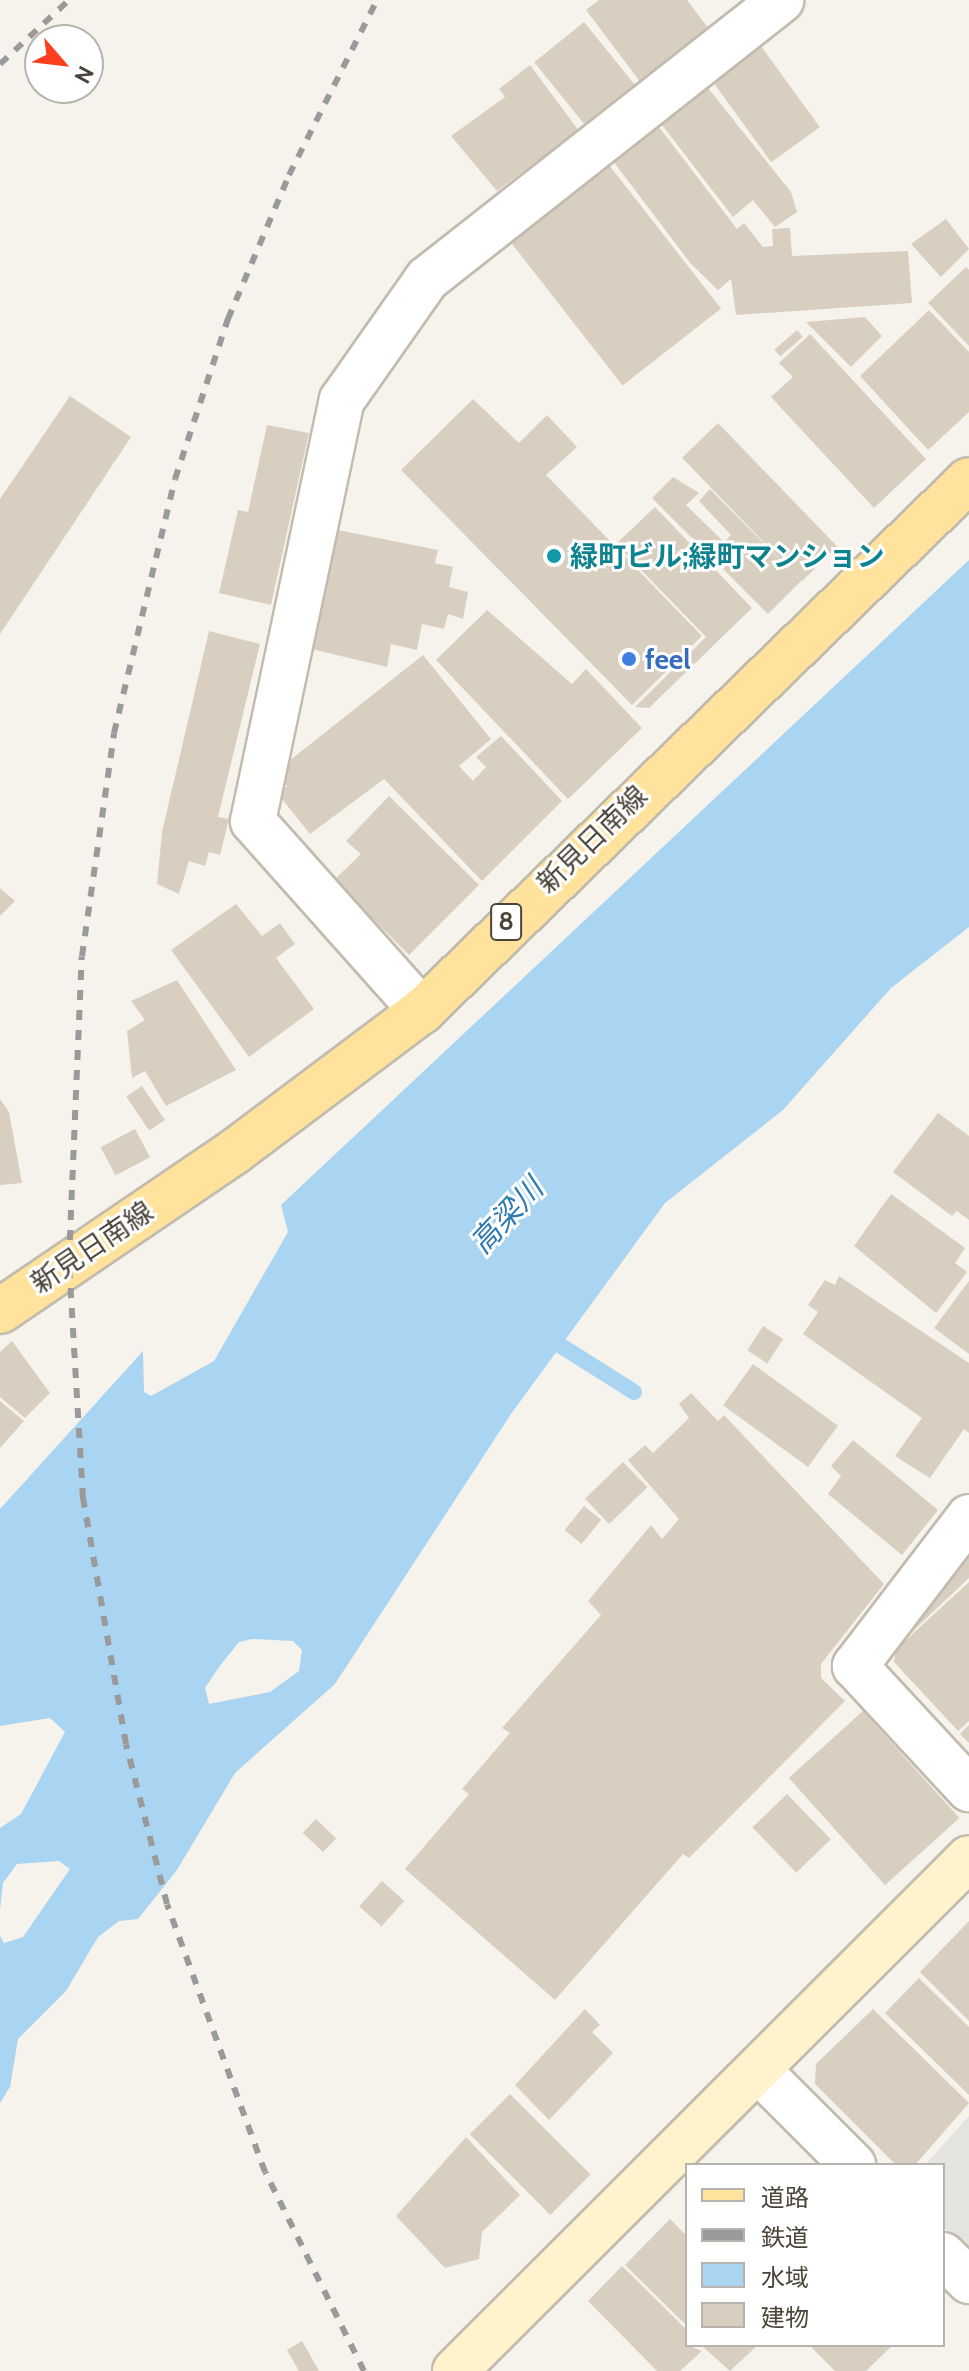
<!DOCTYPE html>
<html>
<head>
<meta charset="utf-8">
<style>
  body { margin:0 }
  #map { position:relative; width:969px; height:2371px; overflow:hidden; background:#f6f3ec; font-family:Cabin,"Noto Sans JP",sans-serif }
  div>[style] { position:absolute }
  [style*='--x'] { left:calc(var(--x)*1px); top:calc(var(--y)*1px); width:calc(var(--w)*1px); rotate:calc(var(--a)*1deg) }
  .parking>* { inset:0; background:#e5e3e0 }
  .water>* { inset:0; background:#a9d4f2 }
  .stream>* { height:16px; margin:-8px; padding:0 8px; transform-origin:8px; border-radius:8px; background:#a9d4f2 }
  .building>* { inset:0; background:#d8cfc1; transform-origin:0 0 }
  .roads { filter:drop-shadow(2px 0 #c2bbae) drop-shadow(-2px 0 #c2bbae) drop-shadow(0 2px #c2bbae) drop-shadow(0 -2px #c2bbae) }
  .street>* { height:44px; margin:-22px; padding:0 22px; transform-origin:22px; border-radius:22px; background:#fff }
  .secondary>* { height:44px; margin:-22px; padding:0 22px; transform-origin:22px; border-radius:22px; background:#fff3cd }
  .primary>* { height:44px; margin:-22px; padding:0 22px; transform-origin:22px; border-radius:22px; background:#ffe39c }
  .rail>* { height:6px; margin-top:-3px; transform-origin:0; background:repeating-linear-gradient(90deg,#9a9a9a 0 10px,transparent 0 20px) }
  .dots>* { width:22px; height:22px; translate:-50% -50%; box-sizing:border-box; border:4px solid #fff; border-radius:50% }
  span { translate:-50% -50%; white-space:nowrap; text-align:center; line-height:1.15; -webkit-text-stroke:6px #fff; paint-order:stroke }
  .shield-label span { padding:2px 6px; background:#fff; border:2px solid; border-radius:6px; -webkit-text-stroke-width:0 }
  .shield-label { font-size:26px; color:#4b4439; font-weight:700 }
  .culture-label { font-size:28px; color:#0d838f; font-weight:700 }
  .left { translate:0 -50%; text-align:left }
  .shop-label { font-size:28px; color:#366cbe; font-weight:700 }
  .street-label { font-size:28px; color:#4b4439 }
  .water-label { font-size:30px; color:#2e7ab2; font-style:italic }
  .legend { position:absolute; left:685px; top:2163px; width:260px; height:184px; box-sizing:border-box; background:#fff; border:2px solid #b7b4b0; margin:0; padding:10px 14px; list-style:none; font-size:24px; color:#4b4439 }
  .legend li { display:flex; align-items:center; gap:16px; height:40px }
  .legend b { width:40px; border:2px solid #b7b4b0 }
  .north { position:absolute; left:24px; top:24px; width:80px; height:80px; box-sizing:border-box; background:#fff; border:2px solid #b7b4b0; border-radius:50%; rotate:118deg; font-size:22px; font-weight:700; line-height:32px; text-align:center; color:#4b4439 }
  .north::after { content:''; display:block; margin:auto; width:28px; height:36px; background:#fc3f1d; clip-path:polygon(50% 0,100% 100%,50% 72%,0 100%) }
</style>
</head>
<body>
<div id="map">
  <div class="parking">
    <div style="clip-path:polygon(969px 2116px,969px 2252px,943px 2226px,943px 2165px,925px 2165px)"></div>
  </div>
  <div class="water">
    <div style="clip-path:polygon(evenodd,969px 560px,969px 927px,891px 988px,783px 1110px,665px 1203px,511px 1414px,335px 1684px,235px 1773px,177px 1870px,138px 1919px,119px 1921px,98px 1937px,66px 1991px,18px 2039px,10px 2087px,0 2103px,0 1936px,4px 1943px,23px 1937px,70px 1869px,59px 1861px,17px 1864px,3px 1883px,0 1910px,0 1828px,21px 1814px,65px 1732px,50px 1718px,0 1726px,0 1509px,143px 1351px,144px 1392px,151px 1396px,214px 1361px,288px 1232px,281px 1205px,969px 560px,252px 1639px,293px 1641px,302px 1650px,299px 1671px,270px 1692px,209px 1704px,205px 1688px,219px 1667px,239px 1642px,252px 1639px)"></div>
  </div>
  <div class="stream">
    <div style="--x:547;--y:1337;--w:103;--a:32.3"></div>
  </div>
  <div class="building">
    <div style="clip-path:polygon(599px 0,687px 0,709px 29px,641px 83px,586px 10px)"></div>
    <div style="left:584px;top:22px;width:82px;height:64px;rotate:51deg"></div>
    <div style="left:761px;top:46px;width:100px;height:60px;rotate:54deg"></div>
    <div style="clip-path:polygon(530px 65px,579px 131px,497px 191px,451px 136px,505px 97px,499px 89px)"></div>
    <div style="clip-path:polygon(708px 88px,791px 192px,797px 212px,775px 227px,753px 200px,733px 217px,662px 125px)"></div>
    <div style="clip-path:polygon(659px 127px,737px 229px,744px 223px,763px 247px,773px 246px,772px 229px,790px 228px,792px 256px,908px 251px,912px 303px,736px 315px,731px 279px,718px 290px,691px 264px,613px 161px)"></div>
    <div style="left:609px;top:165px;width:182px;height:125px;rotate:52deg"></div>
    <div style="clip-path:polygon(946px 219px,969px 249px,941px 277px,911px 244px)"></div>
    <div style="clip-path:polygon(966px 267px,969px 270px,969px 346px,928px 303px)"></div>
    <div style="clip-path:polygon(929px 310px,969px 352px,969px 412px,928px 450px,860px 376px)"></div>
    <div style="clip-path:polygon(865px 317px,882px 336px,851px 367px,806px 322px)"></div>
    <div style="left:797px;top:330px;width:9px;height:30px;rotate:49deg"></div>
    <div style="clip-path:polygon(810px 334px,926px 459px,874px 508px,771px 397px,793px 377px,779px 363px)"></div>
    <div style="clip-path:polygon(70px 396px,131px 437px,0 634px,0 499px)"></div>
    <div style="clip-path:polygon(473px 399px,519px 443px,547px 415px,577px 447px,546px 475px,702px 636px,632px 705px,401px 470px)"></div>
    <div style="left:718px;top:423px;width:172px;height:50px;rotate:46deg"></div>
    <div style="clip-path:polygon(267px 425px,309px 433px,271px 605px,219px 593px,238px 510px,248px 512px)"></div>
    <div style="clip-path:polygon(673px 477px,699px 493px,686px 505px,724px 542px,731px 535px,699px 501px,710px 489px,801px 581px,768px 614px,652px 498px)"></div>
    <div style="clip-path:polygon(655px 507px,752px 608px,649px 708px,635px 707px,706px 637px,616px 544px)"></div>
    <div style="clip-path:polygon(333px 529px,438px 550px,435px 563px,453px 567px,449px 587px,468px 592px,463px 619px,448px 614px,444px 629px,422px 624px,417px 650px,391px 644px,387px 667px,307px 648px)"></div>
    <div style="clip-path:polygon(487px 610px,572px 684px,586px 669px,642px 728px,568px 799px,436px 660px)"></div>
    <div style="clip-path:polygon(209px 631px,260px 644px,218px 817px,229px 819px,220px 855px,209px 852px,205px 866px,189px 861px,179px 894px,157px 884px,162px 832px)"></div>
    <div style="clip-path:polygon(423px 655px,491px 739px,459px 766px,473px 781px,486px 767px,476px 757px,501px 736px,562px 801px,482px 881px,384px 779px,310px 834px,278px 794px,287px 786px,278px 775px,284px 765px)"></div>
    <div style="clip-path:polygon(389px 796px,479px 885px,409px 955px,334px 880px,361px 854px,346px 841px)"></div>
    <div style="clip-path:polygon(0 888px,15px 901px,0 916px)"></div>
    <div style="clip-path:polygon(236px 904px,262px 936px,280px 923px,295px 944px,276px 958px,314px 1009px,249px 1057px,171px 950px)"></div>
    <div style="clip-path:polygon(177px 980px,236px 1070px,166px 1106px,145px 1071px,132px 1078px,127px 1031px,145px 1020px,131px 1001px)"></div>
    <div style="left:142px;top:1086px;width:41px;height:19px;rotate:56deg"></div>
    <div style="clip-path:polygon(0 1099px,9px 1112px,22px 1183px,0 1185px)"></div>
    <div style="clip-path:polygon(938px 1113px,969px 1136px,969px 1220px,957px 1211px,952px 1216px,893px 1172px)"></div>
    <div style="left:135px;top:1129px;width:32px;height:39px;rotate:62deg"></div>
    <div style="clip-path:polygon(891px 1194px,965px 1248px,955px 1263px,967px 1272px,936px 1313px,854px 1246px)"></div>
    <div style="clip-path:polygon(839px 1276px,969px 1363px,969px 1433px,964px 1429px,930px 1478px,895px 1456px,922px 1418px,803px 1334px,818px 1312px,808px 1305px,825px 1280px,835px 1285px)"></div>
    <div style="clip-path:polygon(969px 1281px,969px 1354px,934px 1328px)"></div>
    <div style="left:763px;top:1326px;width:24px;height:29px;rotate:33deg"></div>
    <div style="clip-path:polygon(12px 1341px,50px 1393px,25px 1418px,0 1397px,0 1352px)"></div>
    <div style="left:753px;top:1364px;width:105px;height:51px;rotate:36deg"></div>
    <div style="clip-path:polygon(691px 1393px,718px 1421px,724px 1415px,884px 1584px,821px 1664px,821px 1678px,845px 1701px,689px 1858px,683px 1854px,555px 2000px,405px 1869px,469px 1794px,462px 1789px,510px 1733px,502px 1728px,601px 1615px,588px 1601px,651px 1525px,662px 1539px,679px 1519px,628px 1460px,645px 1445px,653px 1453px,689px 1418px,679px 1404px)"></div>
    <div style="clip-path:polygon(0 1401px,24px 1421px,0 1448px)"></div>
    <div style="clip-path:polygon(853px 1440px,938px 1510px,902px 1555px,828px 1494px,841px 1476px,831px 1466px)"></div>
    <div style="left:623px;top:1462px;width:35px;height:53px;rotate:46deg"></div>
    <div style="left:584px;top:1506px;width:22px;height:31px;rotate:39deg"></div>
    <div style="clip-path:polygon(969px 1555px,969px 1578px,897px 1646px,897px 1642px)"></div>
    <div style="clip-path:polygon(969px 1582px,969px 1721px,958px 1731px,894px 1662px,896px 1649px)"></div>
    <div style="left:863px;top:1711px;width:144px;height:100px;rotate:48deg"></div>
    <div style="clip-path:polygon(969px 1725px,969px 1743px,960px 1734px)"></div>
    <div style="left:787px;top:1794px;width:63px;height:48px;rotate:46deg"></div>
    <div style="left:316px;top:1819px;width:28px;height:19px;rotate:44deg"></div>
    <div style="left:382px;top:1881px;width:30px;height:34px;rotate:42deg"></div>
    <div style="clip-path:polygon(969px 1921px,969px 2021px,920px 1972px)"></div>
    <div style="clip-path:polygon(919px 1978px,969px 2027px,969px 2095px,885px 2013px)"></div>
    <div style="clip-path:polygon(585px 2009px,600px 2025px,592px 2032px,613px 2053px,549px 2120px,515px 2085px)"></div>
    <div style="clip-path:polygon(873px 2009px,969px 2103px,915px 2165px,896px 2165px,815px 2084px,816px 2064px)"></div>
    <div style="left:510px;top:2094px;width:114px;height:57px;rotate:45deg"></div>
    <div style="clip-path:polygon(466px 2137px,520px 2195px,482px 2232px,479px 2259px,445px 2268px,396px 2216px)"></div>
    <div style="clip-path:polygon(670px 2219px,687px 2236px,687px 2326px,625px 2265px)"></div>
    <div style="clip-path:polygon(622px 2266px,687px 2330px,687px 2345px,702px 2351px,680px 2371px,657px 2371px,588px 2301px)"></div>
    <div style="clip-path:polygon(302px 2341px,319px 2371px,299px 2371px,287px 2350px)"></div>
    <div style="clip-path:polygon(701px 2345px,758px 2345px,730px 2371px)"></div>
    <div style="clip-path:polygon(809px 2345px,893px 2345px,866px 2371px,835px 2371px)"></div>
  </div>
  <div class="roads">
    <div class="street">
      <div style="--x:422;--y:1011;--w:254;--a:-131.7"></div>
      <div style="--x:253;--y:821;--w:430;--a:-78.1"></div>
      <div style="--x:342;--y:400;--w:148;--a:-54.9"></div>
      <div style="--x:427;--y:279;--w:451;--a:-38.2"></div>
      <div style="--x:969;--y:1517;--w:188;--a:127.4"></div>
      <div style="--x:855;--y:1666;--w:168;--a:47.2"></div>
      <div style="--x:760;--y:2072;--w:132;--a:45"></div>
      <div style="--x:943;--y:2255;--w:37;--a:45"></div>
    </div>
    <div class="secondary">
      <div style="--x:455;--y:2371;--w:726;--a:-44.94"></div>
    </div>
    <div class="primary">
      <div style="--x:0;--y:1311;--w:283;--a:-34.2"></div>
      <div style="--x:234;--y:1152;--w:235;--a:-36.9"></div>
      <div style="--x:422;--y:1011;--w:762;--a:-44.15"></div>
    </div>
  </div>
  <div class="rail">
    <div style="--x:0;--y:64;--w:94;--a:-42.8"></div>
    <div style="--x:364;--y:2371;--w:222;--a:-116.4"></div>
    <div style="--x:265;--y:2172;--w:285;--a:-110.1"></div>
    <div style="--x:167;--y:1904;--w:165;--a:-104.4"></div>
    <div style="--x:126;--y:1744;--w:250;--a:-99.9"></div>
    <div style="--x:83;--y:1498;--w:238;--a:-93.4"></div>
    <div style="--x:69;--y:1260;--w:304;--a:-87.6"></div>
    <div style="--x:82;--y:956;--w:225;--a:-81.8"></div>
    <div style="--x:114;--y:733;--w:261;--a:-76.5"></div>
    <div style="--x:175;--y:479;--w:169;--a:-71.7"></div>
    <div style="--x:228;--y:319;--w:156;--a:-67"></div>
    <div style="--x:289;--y:175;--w:196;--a:-63.3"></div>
  </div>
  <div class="dots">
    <div style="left:554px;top:556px;background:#0f9aa8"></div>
    <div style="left:629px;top:659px;background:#3f7fe0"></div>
  </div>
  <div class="shield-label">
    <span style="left:506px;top:922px">8</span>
  </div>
  <div class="culture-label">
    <span class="left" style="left:570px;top:556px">緑町ビル;緑町マンション</span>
  </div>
  <div class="shop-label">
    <span class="left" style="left:645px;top:659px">feel</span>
  </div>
  <div class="street-label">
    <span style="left:592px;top:839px;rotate:-44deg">新見日南線</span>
    <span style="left:92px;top:1247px;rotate:-34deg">新見日南線</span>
  </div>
  <div class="water-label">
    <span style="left:507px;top:1216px;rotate:-47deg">高梁川</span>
  </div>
  <ul class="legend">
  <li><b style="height:10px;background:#ffe39c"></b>道路</li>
  <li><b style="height:10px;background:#9a9a9a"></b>鉄道</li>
  <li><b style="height:22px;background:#a9d4f2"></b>水域</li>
  <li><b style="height:22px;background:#d8cfc1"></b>建物</li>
  </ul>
  <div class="north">N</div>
</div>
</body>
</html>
